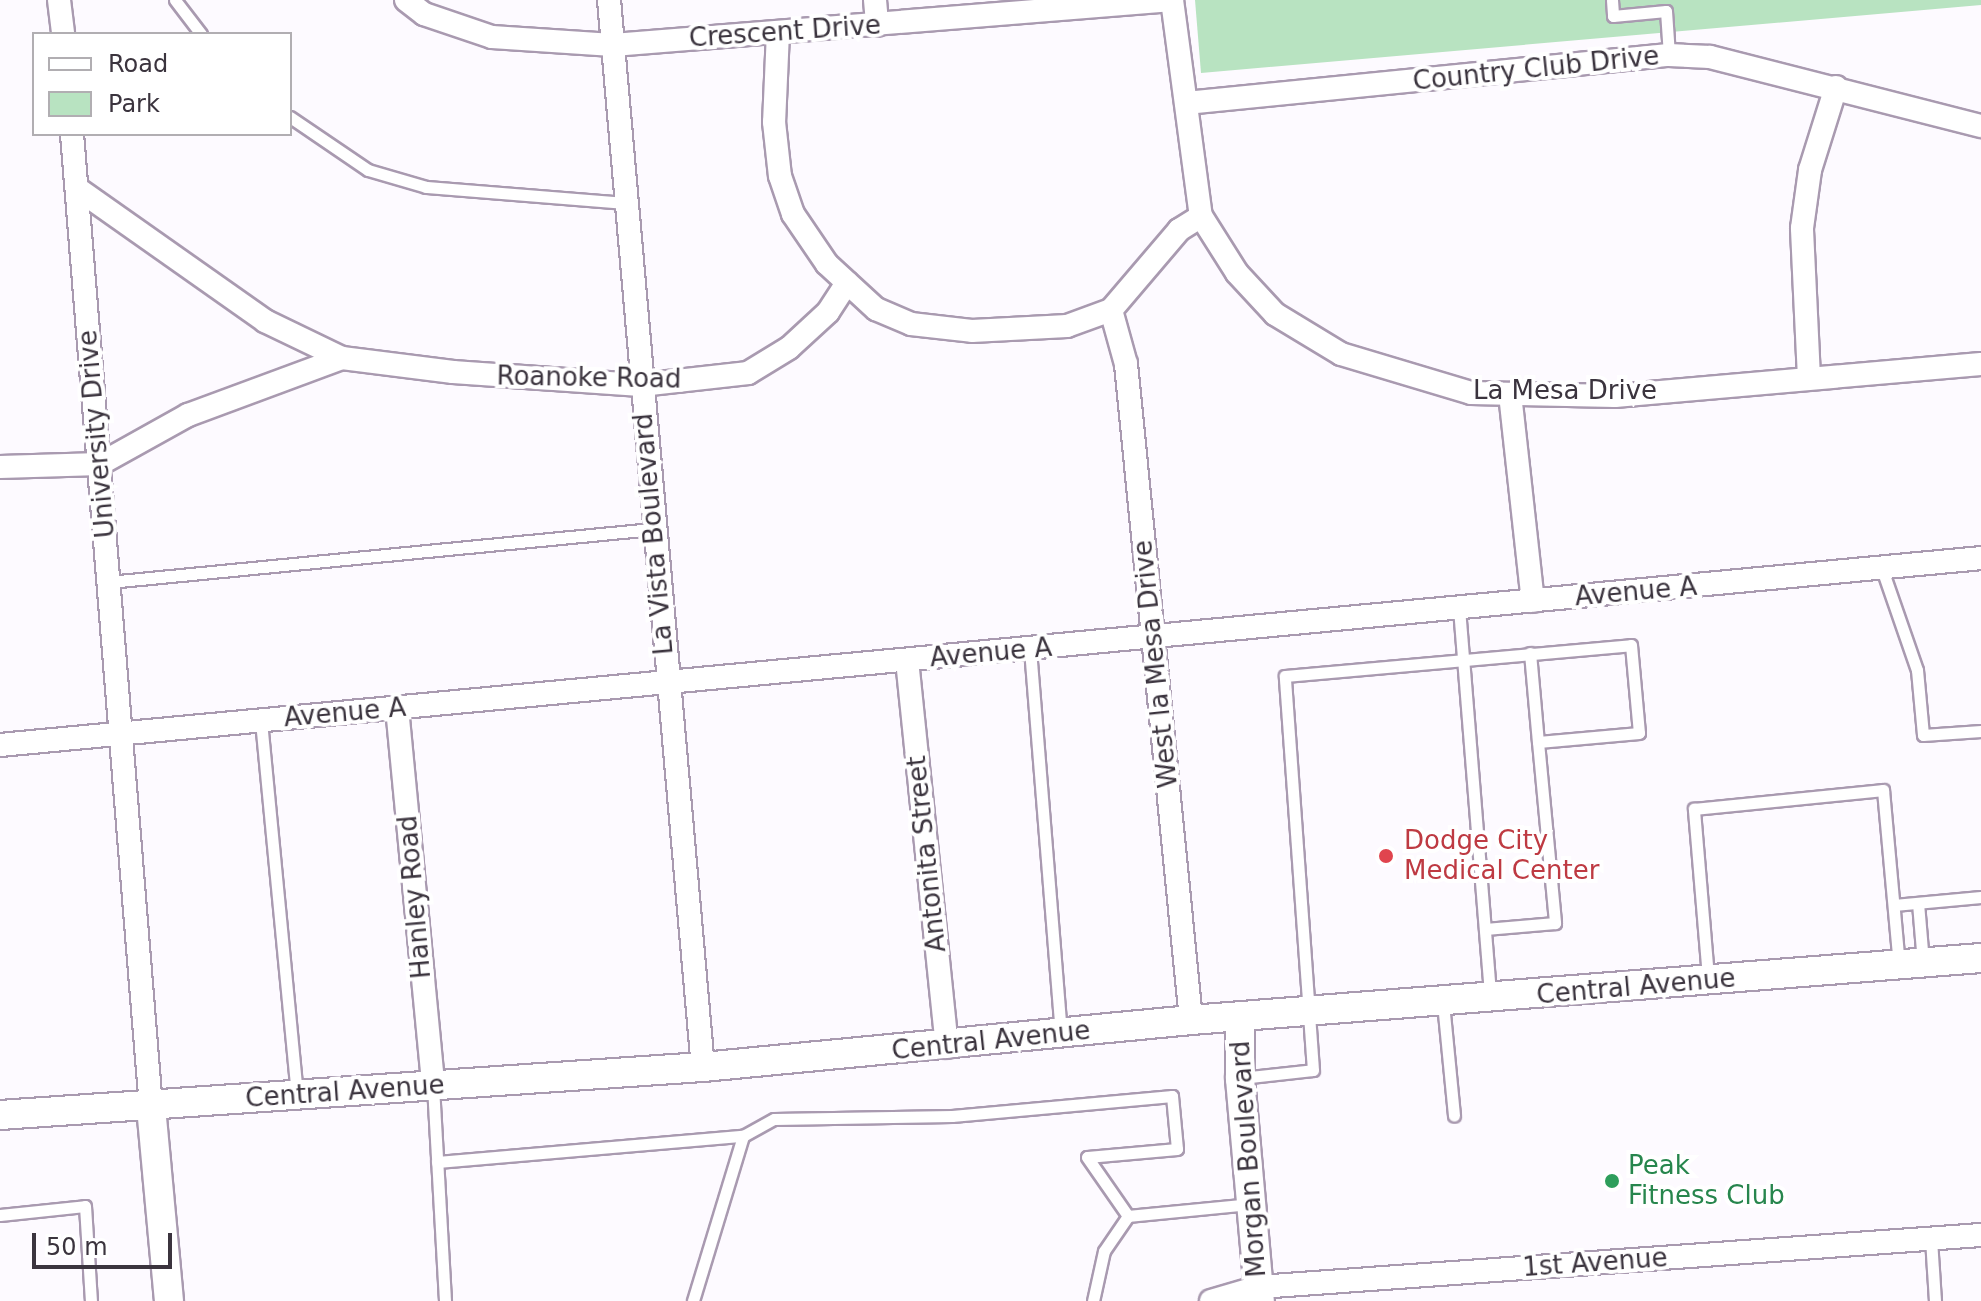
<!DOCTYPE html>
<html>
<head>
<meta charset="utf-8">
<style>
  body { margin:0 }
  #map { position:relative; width:1981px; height:1301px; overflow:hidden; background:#fdfaff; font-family:"DejaVu Sans",sans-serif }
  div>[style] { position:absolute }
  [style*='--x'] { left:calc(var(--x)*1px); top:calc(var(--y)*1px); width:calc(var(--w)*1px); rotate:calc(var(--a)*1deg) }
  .green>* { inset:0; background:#b8e3c1 }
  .roads { filter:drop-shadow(2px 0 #a99ab0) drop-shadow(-2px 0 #a99ab0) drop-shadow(0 2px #a99ab0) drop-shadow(0 -2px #a99ab0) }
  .service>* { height:11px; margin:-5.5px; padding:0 5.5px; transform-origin:5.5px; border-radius:5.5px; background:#fff }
  .minor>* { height:22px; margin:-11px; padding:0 11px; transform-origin:11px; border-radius:11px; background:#fff }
  .tertiary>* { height:28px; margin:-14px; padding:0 14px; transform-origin:14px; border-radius:14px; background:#fff }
  .dots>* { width:22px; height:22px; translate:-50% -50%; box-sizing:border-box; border:4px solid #fff; border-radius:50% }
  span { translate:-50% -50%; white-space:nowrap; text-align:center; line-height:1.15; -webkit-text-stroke:8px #fff; paint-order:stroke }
  .street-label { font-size:26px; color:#3b343e }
  .health-label { font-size:26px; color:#be3a42 }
  .left { translate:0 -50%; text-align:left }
  .leisure-label { font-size:26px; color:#27864d }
  .legend { position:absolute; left:32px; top:32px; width:260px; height:104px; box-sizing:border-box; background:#fff; border:2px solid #b1aeb2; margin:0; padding:10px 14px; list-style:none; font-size:24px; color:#3b343e }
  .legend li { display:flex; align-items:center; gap:16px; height:40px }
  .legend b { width:40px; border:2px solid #b1aeb2 }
  .scale { position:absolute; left:32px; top:1233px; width:140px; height:36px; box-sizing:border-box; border:4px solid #3b343e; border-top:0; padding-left:10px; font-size:24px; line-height:28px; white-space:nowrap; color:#3b343e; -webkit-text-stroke:6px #fff; paint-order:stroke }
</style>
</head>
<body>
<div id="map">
  <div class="green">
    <div style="clip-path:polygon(1195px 0,1981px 0,1981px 5px,1201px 73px)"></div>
  </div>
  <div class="roads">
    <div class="service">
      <div style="--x:175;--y:0;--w:43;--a:52.6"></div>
      <div style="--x:1612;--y:0;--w:16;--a:86"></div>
      <div style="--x:1613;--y:16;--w:53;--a:-5.4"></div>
      <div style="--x:1666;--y:11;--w:44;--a:86.1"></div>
      <div style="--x:290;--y:117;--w:94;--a:34.2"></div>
      <div style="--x:368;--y:170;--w:60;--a:16.3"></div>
      <div style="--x:426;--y:187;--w:201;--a:4.6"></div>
      <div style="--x:1882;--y:569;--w:107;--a:70.9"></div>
      <div style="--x:1917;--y:670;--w:65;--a:84.7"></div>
      <div style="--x:1923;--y:735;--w:58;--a:-3.9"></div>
      <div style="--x:109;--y:582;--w:546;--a:-5.57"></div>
      <div style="--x:1459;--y:608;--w:387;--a:85.4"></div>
      <div style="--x:1030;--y:649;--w:383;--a:85.4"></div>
      <div style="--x:1530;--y:653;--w:89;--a:84.9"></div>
      <div style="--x:261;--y:721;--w:375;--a:84.5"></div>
      <div style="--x:1918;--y:903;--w:60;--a:85.2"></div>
      <div style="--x:1894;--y:905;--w:87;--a:-5.3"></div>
      <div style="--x:1708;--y:977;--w:169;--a:-94.8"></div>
      <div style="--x:1694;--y:809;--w:190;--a:-5.7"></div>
      <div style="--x:1883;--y:790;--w:176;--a:84.8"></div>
      <div style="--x:1443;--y:1003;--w:113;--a:84.4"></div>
      <div style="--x:1241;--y:1078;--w:72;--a:-6.3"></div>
      <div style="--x:1313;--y:1070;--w:395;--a:-94.1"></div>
      <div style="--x:1285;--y:676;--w:347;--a:-5.1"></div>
      <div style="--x:1631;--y:645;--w:88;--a:84.8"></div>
      <div style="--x:1639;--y:733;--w:101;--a:174.9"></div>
      <div style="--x:1538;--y:742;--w:182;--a:84.6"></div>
      <div style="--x:1555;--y:923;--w:70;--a:175.1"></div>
      <div style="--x:433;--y:1086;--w:215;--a:86.8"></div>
      <div style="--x:743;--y:1136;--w:35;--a:-29"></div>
      <div style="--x:774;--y:1119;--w:178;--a:-1"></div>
      <div style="--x:952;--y:1116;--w:221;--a:-5.2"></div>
      <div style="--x:1172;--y:1096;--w:53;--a:84.6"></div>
      <div style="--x:1177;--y:1149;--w:90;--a:174.9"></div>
      <div style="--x:1087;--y:1157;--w:72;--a:55.2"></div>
      <div style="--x:437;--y:1162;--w:307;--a:-4.9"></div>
      <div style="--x:743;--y:1136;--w:172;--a:106.9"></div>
      <div style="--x:0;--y:1215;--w:85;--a:-6"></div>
      <div style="--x:85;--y:1206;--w:95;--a:86.4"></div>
      <div style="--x:1931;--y:1239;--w:62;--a:86.3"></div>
      <div style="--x:1093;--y:1301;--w:51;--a:-77.6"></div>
      <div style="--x:1104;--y:1251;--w:42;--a:-55.6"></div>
      <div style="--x:1128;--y:1216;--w:124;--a:-5.6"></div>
    </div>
    <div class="minor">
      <div style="--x:59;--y:0;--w:34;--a:83"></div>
      <div style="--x:406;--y:0;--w:23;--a:38"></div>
      <div style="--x:424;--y:14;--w:72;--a:18.7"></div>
      <div style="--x:492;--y:37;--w:121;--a:3.8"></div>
      <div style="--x:613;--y:45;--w:561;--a:-4.6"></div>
      <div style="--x:609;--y:0;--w:1071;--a:84.97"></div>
      <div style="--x:875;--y:0;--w:25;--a:85"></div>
      <div style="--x:1172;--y:0;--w:218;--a:82.4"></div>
      <div style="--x:1201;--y:216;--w:67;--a:57.7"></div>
      <div style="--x:1237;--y:273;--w:56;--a:47.2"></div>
      <div style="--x:1275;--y:314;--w:77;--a:31.2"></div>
      <div style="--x:1341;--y:354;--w:136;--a:16.7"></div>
      <div style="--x:1471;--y:393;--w:144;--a:1.2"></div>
      <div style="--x:1615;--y:396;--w:367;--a:-5"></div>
      <div style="--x:778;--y:32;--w:90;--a:92.5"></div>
      <div style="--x:774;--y:122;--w:54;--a:83.7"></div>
      <div style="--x:780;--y:176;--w:40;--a:71.1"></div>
      <div style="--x:793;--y:214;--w:60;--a:55.8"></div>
      <div style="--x:827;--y:264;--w:67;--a:42.6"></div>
      <div style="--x:876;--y:309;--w:38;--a:23"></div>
      <div style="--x:911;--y:324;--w:61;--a:6.5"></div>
      <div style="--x:972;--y:331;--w:95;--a:-3"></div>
      <div style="--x:1067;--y:326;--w:47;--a:-20"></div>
      <div style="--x:1186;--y:103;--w:485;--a:-5.7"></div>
      <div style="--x:1669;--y:55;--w:41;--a:2.8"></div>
      <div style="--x:1710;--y:57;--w:280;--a:14.3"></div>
      <div style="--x:72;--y:134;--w:976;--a:85.36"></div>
      <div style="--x:78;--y:189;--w:229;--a:35.2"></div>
      <div style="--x:265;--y:321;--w:85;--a:25.7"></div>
      <div style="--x:342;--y:358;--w:112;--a:7.2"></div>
      <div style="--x:453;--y:372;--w:188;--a:4"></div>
      <div style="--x:641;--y:385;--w:108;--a:-6.4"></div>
      <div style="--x:748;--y:373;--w:48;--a:-31.4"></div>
      <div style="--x:789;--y:348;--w:53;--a:-42.7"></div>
      <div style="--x:828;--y:312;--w:35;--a:-57"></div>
      <div style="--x:1111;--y:310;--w:56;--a:74.5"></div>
      <div style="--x:1126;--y:364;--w:659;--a:84.34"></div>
      <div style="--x:1111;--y:310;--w:105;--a:-49.6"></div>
      <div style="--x:1179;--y:230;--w:26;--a:-32"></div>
      <div style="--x:1809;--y:378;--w:150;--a:-92.7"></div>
      <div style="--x:1802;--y:228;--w:59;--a:-82.1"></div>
      <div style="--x:1810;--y:170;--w:87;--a:-72.6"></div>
      <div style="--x:1510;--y:394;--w:208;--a:83.7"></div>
      <div style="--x:0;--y:467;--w:100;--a:-1.7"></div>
      <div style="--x:100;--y:464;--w:101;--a:-29.1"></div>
      <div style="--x:188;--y:415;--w:164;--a:-20.3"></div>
      <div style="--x:907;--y:660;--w:389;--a:84.1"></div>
      <div style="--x:397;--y:708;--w:379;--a:84.5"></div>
      <div style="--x:0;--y:745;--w:1990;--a:-5.39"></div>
      <div style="--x:1211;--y:1301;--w:50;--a:-16.3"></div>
      <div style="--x:1259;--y:1287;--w:724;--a:-4.12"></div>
    </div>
    <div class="tertiary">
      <div style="--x:1240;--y:1016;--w:63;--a:90"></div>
      <div style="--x:1240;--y:1079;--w:223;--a:84.9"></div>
      <div style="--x:151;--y:1107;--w:195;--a:84.7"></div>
      <div style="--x:0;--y:1115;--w:705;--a:-3.91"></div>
      <div style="--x:703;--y:1067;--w:490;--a:-5.5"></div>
      <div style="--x:1191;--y:1020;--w:792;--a:-4.49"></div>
    </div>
  </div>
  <div class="dots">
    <div style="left:1386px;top:856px;background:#e0444e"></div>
    <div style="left:1612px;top:1181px;background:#2e9e5b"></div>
  </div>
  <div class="street-label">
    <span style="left:785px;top:32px;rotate:-4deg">Crescent Drive</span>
    <span style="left:1536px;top:69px;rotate:-6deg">Country Club Drive</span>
    <span style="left:589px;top:378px;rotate:1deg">Roanoke Road</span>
    <span style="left:1565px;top:391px">La Mesa Drive</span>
    <span style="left:97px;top:434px;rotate:-95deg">University Drive</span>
    <span style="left:654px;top:534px;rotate:-95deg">La Vista Boulevard</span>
    <span style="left:1636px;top:592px;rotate:-5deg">Avenue A</span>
    <span style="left:991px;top:653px;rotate:-5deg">Avenue A</span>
    <span style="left:1156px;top:664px;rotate:-96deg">West la Mesa Drive</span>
    <span style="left:345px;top:713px;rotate:-5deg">Avenue A</span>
    <span style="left:927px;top:854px;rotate:-96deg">Antonita Street</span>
    <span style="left:415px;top:897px;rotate:-95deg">Hanley Road</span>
    <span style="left:1636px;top:987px;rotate:-5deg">Central Avenue</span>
    <span style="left:991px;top:1041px;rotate:-6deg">Central Avenue</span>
    <span style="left:345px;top:1092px;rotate:-4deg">Central Avenue</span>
    <span style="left:1249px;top:1159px;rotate:-94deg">Morgan Boulevard</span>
    <span style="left:1595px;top:1263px;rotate:-4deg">1st Avenue</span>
  </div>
  <div class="health-label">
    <span class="left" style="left:1404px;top:856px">Dodge City<br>Medical Center</span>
  </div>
  <div class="leisure-label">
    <span class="left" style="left:1628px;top:1181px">Peak<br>Fitness Club</span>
  </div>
  <ul class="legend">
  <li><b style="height:10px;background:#fff"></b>Road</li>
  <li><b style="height:22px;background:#b8e3c1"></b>Park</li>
  </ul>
  <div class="scale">50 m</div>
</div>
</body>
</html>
